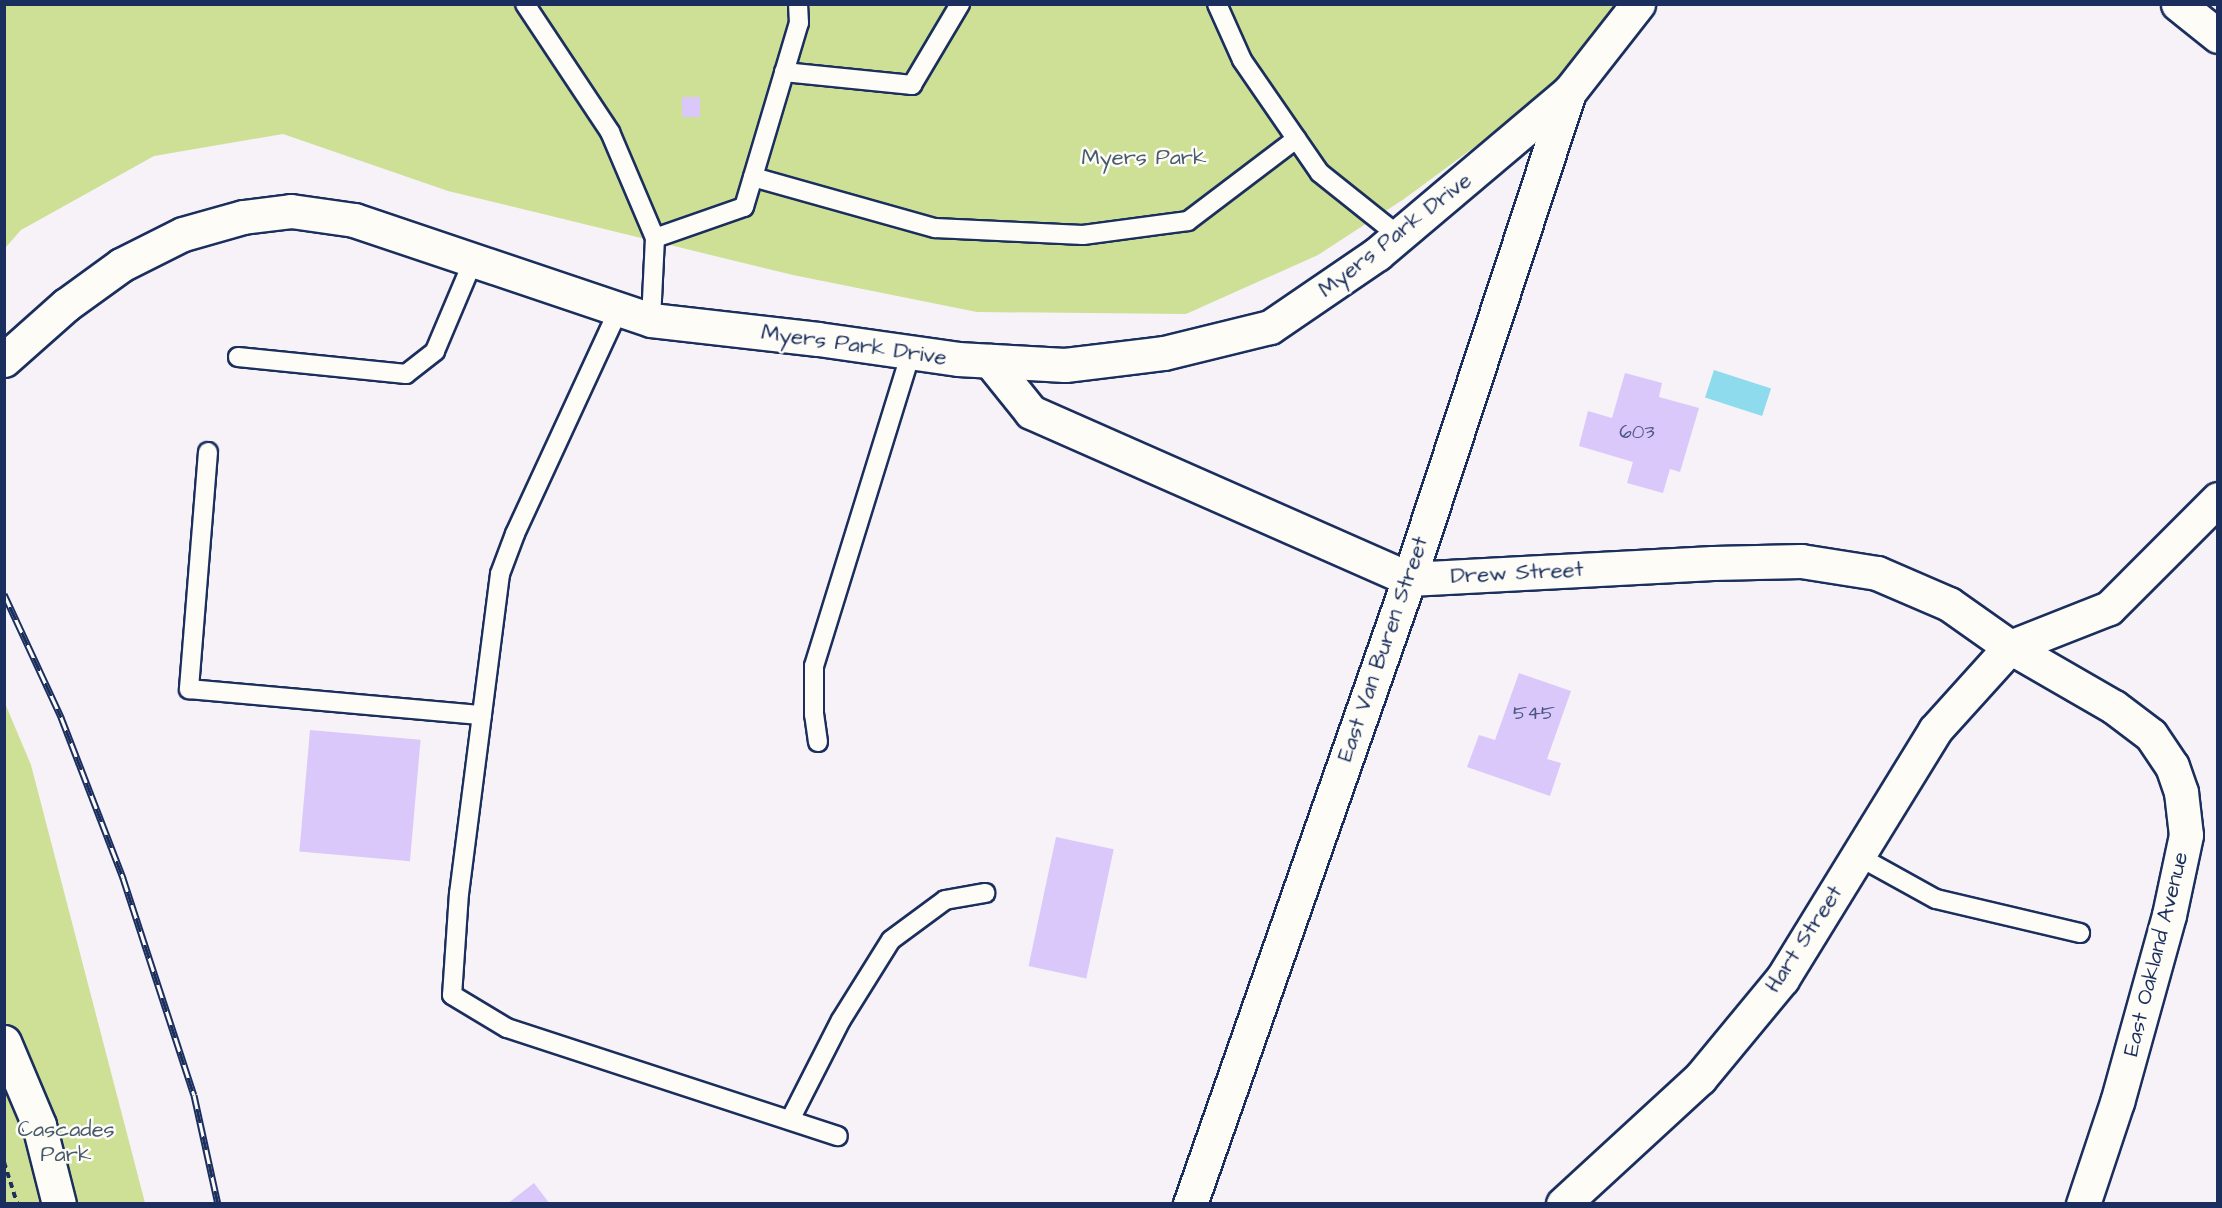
<!DOCTYPE html>
<html>
<head>
<meta charset="utf-8">
<style>
  body { margin:0 }
  #map { position:relative; width:2222px; height:1208px; overflow:hidden; background:#f6f2f8; font-family:"Architects Daughter",sans-serif }
  div>[style] { position:absolute }
  [style*='--x'] { left:calc(var(--x)*1px); top:calc(var(--y)*1px); width:calc(var(--w)*1px); rotate:calc(var(--a)*1deg) }
  .green>* { inset:0; background:#cde095 }
  .water>* { inset:0; background:#8edbed; transform-origin:0 0 }
  .building>* { inset:0; background:#dbc8fa; transform-origin:0 0 }
  .path>* { height:4px; margin-top:-2px; transform-origin:0; background:repeating-linear-gradient(90deg,#1b2f5e 0 6px,transparent 0 10.5px) }
  .roads { filter:drop-shadow(2px 0 #1b2f5e) drop-shadow(-2px 0 #1b2f5e) drop-shadow(0 2px #1b2f5e) drop-shadow(0 -2px #1b2f5e) }
  .service>* { height:18px; margin:-9px; padding:0 9px; transform-origin:9px; border-radius:9px; background:#fdfcf7 }
  .minor>* { height:33px; margin:-16.5px; padding:0 16.5px; transform-origin:16.5px; border-radius:16.5px; background:#fdfcf7 }
  .tertiary>* { height:33px; margin:-16.5px; padding:0 16.5px; transform-origin:16.5px; border-radius:16.5px; background:#fdfcf7 }
  .rail>* { height:7px; margin-top:-3.5px; transform-origin:0; background:repeating-linear-gradient(90deg,#fdfcf7 0 14px,#1b2f5e 0 28px); box-sizing:border-box; border-block:2px solid #1b2f5e }
  span { translate:-50% -50%; white-space:nowrap; text-align:center; line-height:1.15; -webkit-text-stroke:5px #fdfcf7; paint-order:stroke }
  .number-label { font-size:20px; color:#4b5585 }
  .number-label span { -webkit-text-stroke-width:0 }
  .park-label { font-size:22px; color:#485b6c }
  .street-label { font-size:22px; color:#1b2f5e }
  .frame { position:absolute; inset:0; border:6px solid #1b2f5e; pointer-events:none }
</style>
</head>
<body>
<div id="map">
  <div class="green">
    <div style="clip-path:polygon(4px 5px,1618px 5px,1554px 83px,1484px 140px,1404px 199px,1318px 255px,1186px 314px,977px 312px,793px 275px,448px 191px,283px 134px,154px 156px,21px 230px,5px 248px)"></div>
    <div style="clip-path:polygon(4px 701px,31px 765px,145px 1203px,5px 1203px)"></div>
  </div>
  <div class="water">
    <div style="left:1714px;top:370px;width:60px;height:29px;rotate:18deg"></div>
  </div>
  <div class="building">
    <div style="left:682px;top:97px;width:18px;height:20px"></div>
    <div style="clip-path:polygon(1625px 373px,1662px 383px,1659px 397px,1699px 408px,1680px 472px,1670px 469px,1663px 493px,1627px 483px,1633px 462px,1579px 446px,1588px 411px,1612px 418px)"></div>
    <div style="clip-path:polygon(1519px 673px,1571px 691px,1547px 759px,1561px 763px,1550px 796px,1467px 767px,1479px 735px,1495px 740px)"></div>
    <div style="left:310px;top:730px;width:111px;height:122px;rotate:5deg"></div>
    <div style="left:1056px;top:837px;width:59px;height:132px;rotate:12deg"></div>
    <div style="clip-path:polygon(534px 1183px,550px 1204px,507px 1204px)"></div>
  </div>
  <div class="path">
    <div style="--x:4;--y:1162;--w:43;--a:72.4"></div>
  </div>
  <div class="roads">
    <div class="service">
      <div style="--x:525;--y:4;--w:154;--a:56.4"></div>
      <div style="--x:610;--y:132;--w:115;--a:67"></div>
      <div style="--x:655;--y:238;--w:82;--a:92.8"></div>
      <div style="--x:1217;--y:4;--w:61;--a:65.9"></div>
      <div style="--x:1242;--y:60;--w:137;--a:55.4"></div>
      <div style="--x:1320;--y:173;--w:101;--a:38.6"></div>
      <div style="--x:784;--y:72;--w:129;--a:5.8"></div>
      <div style="--x:912;--y:85;--w:94;--a:-59.3"></div>
      <div style="--x:753;--y:177;--w:189;--a:15.7"></div>
      <div style="--x:935;--y:228;--w:148;--a:2.7"></div>
      <div style="--x:1083;--y:235;--w:106;--a:-7.6"></div>
      <div style="--x:1188;--y:221;--w:136;--a:-37.2"></div>
      <div style="--x:655;--y:238;--w:94;--a:-19.2"></div>
      <div style="--x:744;--y:207;--w:192;--a:-73.4"></div>
      <div style="--x:799;--y:23;--w:19;--a:-93"></div>
      <div style="--x:618;--y:311;--w:246;--a:114.8"></div>
      <div style="--x:515;--y:534;--w:43;--a:110.6"></div>
      <div style="--x:500;--y:574;--w:322;--a:97.3"></div>
      <div style="--x:459;--y:893;--w:102;--a:93.9"></div>
      <div style="--x:452;--y:995;--w:64;--a:31"></div>
      <div style="--x:507;--y:1028;--w:348;--a:18.1"></div>
      <div style="--x:238;--y:357;--w:169;--a:5.8"></div>
      <div style="--x:406;--y:374;--w:37;--a:-38"></div>
      <div style="--x:435;--y:351;--w:98;--a:-67.1"></div>
      <div style="--x:208;--y:452;--w:238;--a:94.6"></div>
      <div style="--x:189;--y:689;--w:294;--a:5.1"></div>
      <div style="--x:818;--y:742;--w:27;--a:-98"></div>
      <div style="--x:814;--y:715;--w:49;--a:-90"></div>
      <div style="--x:814;--y:666;--w:328;--a:-72.8"></div>
      <div style="--x:1858;--y:856;--w:89;--a:28.9"></div>
      <div style="--x:1936;--y:899;--w:148;--a:13.3"></div>
      <div style="--x:790;--y:1120;--w:112;--a:-63"></div>
      <div style="--x:841;--y:1020;--w:94;--a:-58"></div>
      <div style="--x:891;--y:940;--w:67;--a:-36.5"></div>
      <div style="--x:945;--y:900;--w:41;--a:-9.9"></div>
    </div>
    <div class="minor">
      <div style="--x:2178;--y:4;--w:51;--a:38.7"></div>
      <div style="--x:990;--y:361;--w:65;--a:51.2"></div>
      <div style="--x:1031;--y:412;--w:413;--a:23.8"></div>
      <div style="--x:1409;--y:579;--w:304;--a:-3"></div>
      <div style="--x:1713;--y:563;--w:88;--a:-1.3"></div>
      <div style="--x:1801;--y:561;--w:77;--a:9"></div>
      <div style="--x:1877;--y:573;--w:78;--a:23.3"></div>
      <div style="--x:1949;--y:604;--w:75;--a:35.2"></div>
      <div style="--x:2010;--y:647;--w:120;--a:30"></div>
      <div style="--x:2114;--y:707;--w:46;--a:37.1"></div>
      <div style="--x:2151;--y:735;--w:37;--a:56"></div>
      <div style="--x:2172;--y:766;--w:28;--a:71"></div>
      <div style="--x:2181;--y:792;--w:43;--a:83.4"></div>
      <div style="--x:2186;--y:835;--w:82;--a:102"></div>
      <div style="--x:2169;--y:915;--w:194;--a:105.5"></div>
      <div style="--x:2117;--y:1102;--w:108;--a:108.4"></div>
      <div style="--x:1563;--y:1204;--w:186;--a:-42.6"></div>
      <div style="--x:1700;--y:1078;--w:129;--a:-50.4"></div>
      <div style="--x:1782;--y:979;--w:292;--a:-58.4"></div>
      <div style="--x:1935;--y:730;--w:112;--a:-47.9"></div>
      <div style="--x:2010;--y:647;--w:106;--a:-21.5"></div>
      <div style="--x:2109;--y:608;--w:154;--a:-45"></div>
    </div>
    <div class="tertiary">
      <div style="--x:4;--y:360;--w:83;--a:-41.6"></div>
      <div style="--x:66;--y:305;--w:68;--a:-36"></div>
      <div style="--x:121;--y:265;--w:69;--a:-26.6"></div>
      <div style="--x:183;--y:234;--w:62;--a:-15.8"></div>
      <div style="--x:243;--y:217;--w:48;--a:-7.1"></div>
      <div style="--x:291;--y:211;--w:64;--a:8.1"></div>
      <div style="--x:354;--y:220;--w:313;--a:18.6"></div>
      <div style="--x:651;--y:320;--w:168;--a:6.5"></div>
      <div style="--x:818;--y:339;--w:141;--a:8.1"></div>
      <div style="--x:958;--y:359;--w:107;--a:3.2"></div>
      <div style="--x:1065;--y:365;--w:100;--a:-6.9"></div>
      <div style="--x:1164;--y:353;--w:109;--a:-13.8"></div>
      <div style="--x:1270;--y:327;--w:130;--a:-34.3"></div>
      <div style="--x:1377;--y:254;--w:251;--a:-40.2"></div>
      <div style="--x:1569;--y:92;--w:112;--a:-51.9"></div>
      <div style="--x:4;--y:1042;--w:90;--a:67.1"></div>
      <div style="--x:39;--y:1125;--w:81;--a:75.8"></div>
      <div style="--x:1190;--y:1204;--w:662;--a:-70.69"></div>
      <div style="--x:1409;--y:579;--w:513;--a:-71.81"></div>
    </div>
  </div>
  <div class="rail">
    <div style="--x:4;--y:594;--w:136;--a:65.1"></div>
    <div style="--x:61;--y:717;--w:173;--a:68.9"></div>
    <div style="--x:123;--y:878;--w:228;--a:71.9"></div>
    <div style="--x:194;--y:1095;--w:112;--a:77.6"></div>
  </div>
  <div class="number-label">
    <span style="left:1637px;top:432px">603</span>
    <span style="left:1534px;top:713px">545</span>
  </div>
  <div class="park-label">
    <span style="left:1144px;top:158px">Myers Park</span>
    <span style="left:66px;top:1142px">Cascades<br>Park</span>
  </div>
  <div class="street-label">
    <span style="left:1395px;top:235px;rotate:-38deg">Myers Park Drive</span>
    <span style="left:854px;top:345px;rotate:8deg">Myers Park Drive</span>
    <span style="left:1517px;top:573px;rotate:-3deg">Drew Street</span>
    <span style="left:1383px;top:649px;rotate:-71deg">East Van Buren Street</span>
    <span style="left:1804px;top:939px;rotate:-57deg">Hart Street</span>
    <span style="left:2156px;top:954px;rotate:-76deg">East Oakland Avenue</span>
  </div>
  <div class="frame"></div>
</div>
</body>
</html>
